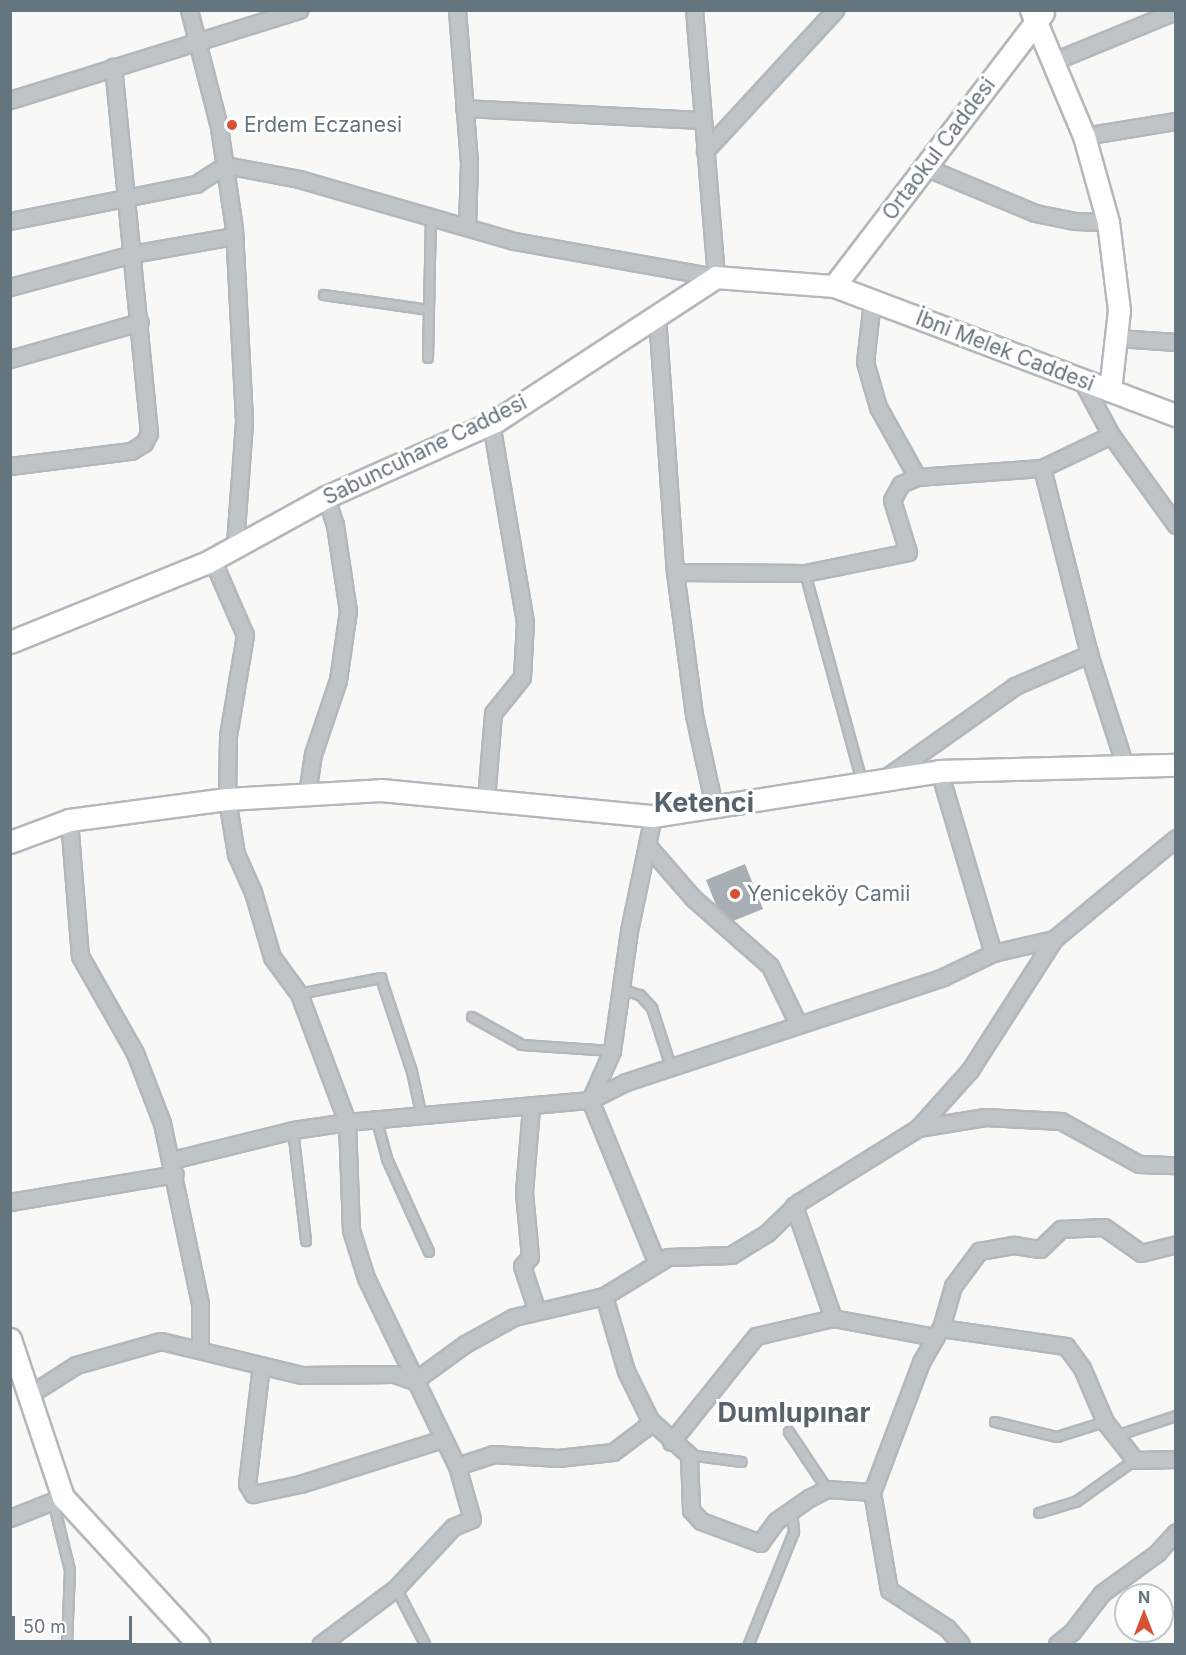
<!DOCTYPE html>
<html>
<head>
<meta charset="utf-8">
<style>
  body { margin:0 }
  #map { position:relative; width:1186px; height:1655px; overflow:hidden; background:#f8f8f6; font-family:Inter,sans-serif }
  div>[style] { position:absolute }
  [style*='--x'] { left:calc(var(--x)*1px); top:calc(var(--y)*1px); width:calc(var(--w)*1px); rotate:calc(var(--a)*1deg) }
  .building>* { inset:0; background:#a7afb5 }
  .roads { filter:drop-shadow(2px 0 #b2b8bc) drop-shadow(-2px 0 #b2b8bc) drop-shadow(0 2px #b2b8bc) drop-shadow(0 -2px #b2b8bc) }
  .lane>* { height:8px; margin:-4px; padding:0 4px; transform-origin:4px; border-radius:4px; background:#bfc4c7 }
  .street>* { height:15px; margin:-7.5px; padding:0 7.5px; transform-origin:7.5px; border-radius:7.5px; background:#bfc4c7 }
  .secondary>* { height:21px; margin:-10.5px; padding:0 10.5px; transform-origin:10.5px; border-radius:10.5px; background:#fff }
  .dots>* { width:16px; height:16px; translate:-50% -50%; box-sizing:border-box; border:3px solid #fff; border-radius:50% }
  span { translate:-50% -50%; white-space:nowrap; text-align:center; line-height:1.15; -webkit-text-stroke:6px #fff; paint-order:stroke }
  .poi-label { font-size:21px; color:#65757f }
  .left { translate:0 -50%; text-align:left }
  .street-label { font-size:21px; color:#65757f }
  .district-label { font-size:27px; color:#56636a; font-weight:700 }
  .frame { position:absolute; inset:0; border:12px solid #65757f; pointer-events:none }
  .north { position:absolute; left:1114px; top:1583px; width:60px; height:60px; box-sizing:border-box; background:#fff; border:2px solid #c1c8cc; border-radius:50%; rotate:0deg; font-size:16px; font-weight:700; line-height:24px; text-align:center; color:#65757f }
  .north::after { content:''; display:block; margin:auto; width:21px; height:27px; background:#d85136; clip-path:polygon(50% 0,100% 100%,50% 72%,0 100%) }
  .scale { position:absolute; left:12px; top:1616px; width:120px; height:27px; box-sizing:border-box; border:3px solid #65757f; border-top:0; padding-left:8px; font-size:18px; line-height:21px; white-space:nowrap; color:#65757f; -webkit-text-stroke:4px #fff; paint-order:stroke }
</style>
</head>
<body>
<div id="map">
  <div class="building">
    <div style="clip-path:polygon(745px 864px,763px 909px,733px 921px,716px 905px,706px 880px)"></div>
  </div>
  <div class="roads">
    <div class="lane">
      <div style="--x:324;--y:295;--w:106;--a:8.1"></div>
      <div style="--x:428;--y:358;--w:141;--a:-88.8"></div>
      <div style="--x:805;--y:573;--w:217;--a:74.7"></div>
      <div style="--x:621;--y:989;--w:20;--a:18"></div>
      <div style="--x:640;--y:995;--w:18;--a:47"></div>
      <div style="--x:652;--y:1008;--w:62;--a:72.1"></div>
      <div style="--x:299;--y:994;--w:84;--a:-11"></div>
      <div style="--x:381;--y:978;--w:99;--a:71.7"></div>
      <div style="--x:412;--y:1072;--w:46;--a:77.5"></div>
      <div style="--x:472;--y:1017;--w:57;--a:29.2"></div>
      <div style="--x:522;--y:1045;--w:90;--a:3.8"></div>
      <div style="--x:377;--y:1121;--w:39;--a:75"></div>
      <div style="--x:387;--y:1159;--w:102;--a:65.7"></div>
      <div style="--x:293;--y:1130;--w:112;--a:83.3"></div>
      <div style="--x:995;--y:1422;--w:64;--a:13.6"></div>
      <div style="--x:1057;--y:1437;--w:50;--a:-17.4"></div>
      <div style="--x:789;--y:1432;--w:69;--a:56.3"></div>
      <div style="--x:1116;--y:1436;--w:63;--a:-18.4"></div>
      <div style="--x:689;--y:1455;--w:53;--a:7.5"></div>
      <div style="--x:53;--y:1501;--w:71;--a:76.2"></div>
      <div style="--x:70;--y:1570;--w:74;--a:92.3"></div>
      <div style="--x:1039;--y:1513;--w:39;--a:-17"></div>
      <div style="--x:1076;--y:1502;--w:72;--a:-35.4"></div>
      <div style="--x:396;--y:1588;--w:63;--a:62.6"></div>
      <div style="--x:749;--y:1644;--w:121;--a:-68.1"></div>
      <div style="--x:794;--y:1532;--w:23;--a:-95"></div>
    </div>
    <div class="street">
      <div style="--x:189;--y:10;--w:121;--a:75.6"></div>
      <div style="--x:219;--y:127;--w:103;--a:81.6"></div>
      <div style="--x:234;--y:229;--w:193;--a:87"></div>
      <div style="--x:244;--y:422;--w:123;--a:94.2"></div>
      <div style="--x:457;--y:10;--w:153;--a:85.5"></div>
      <div style="--x:469;--y:163;--w:64;--a:91.8"></div>
      <div style="--x:1054;--y:61;--w:132;--a:-22.3"></div>
      <div style="--x:10;--y:100;--w:303;--a:-17.3"></div>
      <div style="--x:464;--y:108;--w:239;--a:2.9"></div>
      <div style="--x:1084;--y:136;--w:93;--a:-9.3"></div>
      <div style="--x:705;--y:151;--w:192;--a:-47.3"></div>
      <div style="--x:925;--y:167;--w:119;--a:22.7"></div>
      <div style="--x:1035;--y:213;--w:41;--a:11.3"></div>
      <div style="--x:1075;--y:221;--w:33;--a:2"></div>
      <div style="--x:10;--y:221;--w:190;--a:-11.3"></div>
      <div style="--x:196;--y:184;--w:35;--a:-33"></div>
      <div style="--x:225;--y:165;--w:75;--a:10.7"></div>
      <div style="--x:299;--y:179;--w:224;--a:16.1"></div>
      <div style="--x:514;--y:241;--w:205;--a:10.1"></div>
      <div style="--x:716;--y:277;--w:268;--a:-94.7"></div>
      <div style="--x:10;--y:287;--w:126;--a:-15.1"></div>
      <div style="--x:132;--y:254;--w:104;--a:-10"></div>
      <div style="--x:872;--y:301;--w:61;--a:96.5"></div>
      <div style="--x:865;--y:362;--w:47;--a:73.9"></div>
      <div style="--x:878;--y:407;--w:80;--a:60.9"></div>
      <div style="--x:917;--y:477;--w:125;--a:-4.1"></div>
      <div style="--x:1042;--y:468;--w:76;--a:-25.6"></div>
      <div style="--x:657;--y:316;--w:257;--a:86"></div>
      <div style="--x:675;--y:572;--w:144;--a:82.4"></div>
      <div style="--x:694;--y:715;--w:93;--a:77.6"></div>
      <div style="--x:1117;--y:338;--w:59;--a:3.9"></div>
      <div style="--x:10;--y:359;--w:135;--a:-15.9"></div>
      <div style="--x:1081;--y:379;--w:64;--a:61.8"></div>
      <div style="--x:1111;--y:435;--w:111;--a:54.2"></div>
      <div style="--x:10;--y:466;--w:122;--a:-7.1"></div>
      <div style="--x:131;--y:451;--w:15;--a:-32"></div>
      <div style="--x:144;--y:443;--w:11;--a:-63"></div>
      <div style="--x:149;--y:433;--w:368;--a:-95.6"></div>
      <div style="--x:1042;--y:468;--w:192;--a:75.8"></div>
      <div style="--x:1089;--y:654;--w:118;--a:72.2"></div>
      <div style="--x:212;--y:559;--w:83;--a:66.5"></div>
      <div style="--x:245;--y:635;--w:102;--a:99.6"></div>
      <div style="--x:228;--y:736;--w:63;--a:90.9"></div>
      <div style="--x:227;--y:799;--w:56;--a:80.7"></div>
      <div style="--x:236;--y:854;--w:42;--a:65.9"></div>
      <div style="--x:253;--y:892;--w:68;--a:73.7"></div>
      <div style="--x:272;--y:957;--w:46;--a:53.9"></div>
      <div style="--x:299;--y:994;--w:137;--a:69.4"></div>
      <div style="--x:347;--y:1122;--w:108;--a:87.9"></div>
      <div style="--x:351;--y:1230;--w:50;--a:72.6"></div>
      <div style="--x:366;--y:1278;--w:209;--a:64.2"></div>
      <div style="--x:457;--y:1466;--w:55;--a:74.2"></div>
      <div style="--x:472;--y:1519;--w:21;--a:157"></div>
      <div style="--x:453;--y:1527;--w:83;--a:133.1"></div>
      <div style="--x:396;--y:1588;--w:94;--a:143.3"></div>
      <div style="--x:675;--y:572;--w:130;--a:0.4"></div>
      <div style="--x:805;--y:573;--w:105;--a:-11.5"></div>
      <div style="--x:908;--y:552;--w:54;--a:-107.1"></div>
      <div style="--x:892;--y:500;--w:18;--a:-61"></div>
      <div style="--x:901;--y:484;--w:17;--a:-24"></div>
      <div style="--x:939;--y:771;--w:190;--a:73.5"></div>
      <div style="--x:885;--y:778;--w:159;--a:-35.3"></div>
      <div style="--x:1015;--y:686;--w:81;--a:-23.4"></div>
      <div style="--x:307;--y:794;--w:40;--a:-81.5"></div>
      <div style="--x:313;--y:754;--w:78;--a:-71.3"></div>
      <div style="--x:338;--y:680;--w:70;--a:-81.8"></div>
      <div style="--x:348;--y:611;--w:87;--a:-98.6"></div>
      <div style="--x:335;--y:525;--w:29;--a:-108"></div>
      <div style="--x:486;--y:800;--w:87;--a:-85.4"></div>
      <div style="--x:493;--y:713;--w:46;--a:-51.1"></div>
      <div style="--x:522;--y:677;--w:55;--a:-86.9"></div>
      <div style="--x:525;--y:622;--w:201;--a:-99.7"></div>
      <div style="--x:653;--y:816;--w:117;--a:101.8"></div>
      <div style="--x:629;--y:931;--w:121;--a:98.1"></div>
      <div style="--x:612;--y:1051;--w:54;--a:114.2"></div>
      <div style="--x:590;--y:1100;--w:176;--a:67.7"></div>
      <div style="--x:69;--y:820;--w:136;--a:85.4"></div>
      <div style="--x:80;--y:956;--w:112;--a:60.4"></div>
      <div style="--x:135;--y:1053;--w:75;--a:68.9"></div>
      <div style="--x:162;--y:1123;--w:184;--a:78.1"></div>
      <div style="--x:200;--y:1303;--w:47;--a:90"></div>
      <div style="--x:647;--y:845;--w:70;--a:49"></div>
      <div style="--x:693;--y:898;--w:103;--a:41.4"></div>
      <div style="--x:770;--y:966;--w:64;--a:64.2"></div>
      <div style="--x:531;--y:1107;--w:86;--a:94.7"></div>
      <div style="--x:524;--y:1193;--w:64;--a:84.6"></div>
      <div style="--x:530;--y:1257;--w:12;--a:132"></div>
      <div style="--x:522;--y:1266;--w:47;--a:71.6"></div>
      <div style="--x:918;--y:1128;--w:68;--a:-9.3"></div>
      <div style="--x:985;--y:1117;--w:76;--a:3"></div>
      <div style="--x:1061;--y:1121;--w:89;--a:28.9"></div>
      <div style="--x:1139;--y:1164;--w:37;--a:2"></div>
      <div style="--x:172;--y:1160;--w:125;--a:-13.9"></div>
      <div style="--x:293;--y:1130;--w:55;--a:-8.4"></div>
      <div style="--x:347;--y:1122;--w:244;--a:-5.2"></div>
      <div style="--x:590;--y:1100;--w:40;--a:-26.6"></div>
      <div style="--x:626;--y:1082;--w:334;--a:-18.3"></div>
      <div style="--x:943;--y:977;--w:55;--a:-25.6"></div>
      <div style="--x:993;--y:953;--w:63;--a:-12.9"></div>
      <div style="--x:1054;--y:939;--w:158;--a:-39.6"></div>
      <div style="--x:10;--y:1202;--w:167;--a:-9.6"></div>
      <div style="--x:604;--y:1296;--w:78;--a:73.7"></div>
      <div style="--x:626;--y:1371;--w:55;--a:63.9"></div>
      <div style="--x:650;--y:1420;--w:52;--a:41.9"></div>
      <div style="--x:689;--y:1455;--w:55;--a:87.9"></div>
      <div style="--x:691;--y:1510;--w:15;--a:48"></div>
      <div style="--x:701;--y:1521;--w:63;--a:20.4"></div>
      <div style="--x:760;--y:1543;--w:27;--a:-54"></div>
      <div style="--x:776;--y:1521;--w:40;--a:-34.9"></div>
      <div style="--x:809;--y:1498;--w:20;--a:-27"></div>
      <div style="--x:827;--y:1489;--w:45;--a:3.8"></div>
      <div style="--x:872;--y:1492;--w:139;--a:-69.3"></div>
      <div style="--x:921;--y:1362;--w:39;--a:-60"></div>
      <div style="--x:941;--y:1328;--w:44;--a:-74.1"></div>
      <div style="--x:953;--y:1286;--w:44;--a:-53.4"></div>
      <div style="--x:979;--y:1251;--w:36;--a:-10"></div>
      <div style="--x:1014;--y:1245;--w:26;--a:9"></div>
      <div style="--x:1040;--y:1249;--w:29;--a:-44"></div>
      <div style="--x:1061;--y:1229;--w:43;--a:-2.7"></div>
      <div style="--x:1104;--y:1227;--w:45;--a:35.1"></div>
      <div style="--x:1141;--y:1253;--w:36;--a:-14"></div>
      <div style="--x:833;--y:1318;--w:104;--a:10.6"></div>
      <div style="--x:941;--y:1328;--w:126;--a:8.2"></div>
      <div style="--x:1066;--y:1346;--w:27;--a:54"></div>
      <div style="--x:1082;--y:1368;--w:59;--a:66.9"></div>
      <div style="--x:1105;--y:1422;--w:48;--a:51.7"></div>
      <div style="--x:1135;--y:1460;--w:41;--a:-1.4"></div>
      <div style="--x:261;--y:1365;--w:120;--a:96.7"></div>
      <div style="--x:247;--y:1484;--w:12;--a:59"></div>
      <div style="--x:253;--y:1494;--w:48;--a:-12"></div>
      <div style="--x:300;--y:1484;--w:150;--a:-17.5"></div>
      <div style="--x:414;--y:1381;--w:63;--a:-36"></div>
      <div style="--x:465;--y:1344;--w:56;--a:-28.9"></div>
      <div style="--x:514;--y:1317;--w:92;--a:-13.1"></div>
      <div style="--x:604;--y:1296;--w:75;--a:-31.4"></div>
      <div style="--x:668;--y:1257;--w:63;--a:-1.8"></div>
      <div style="--x:731;--y:1255;--w:42;--a:-31.4"></div>
      <div style="--x:767;--y:1233;--w:45;--a:-44.1"></div>
      <div style="--x:799;--y:1202;--w:140;--a:-31.9"></div>
      <div style="--x:918;--y:1128;--w:78;--a:-48.1"></div>
      <div style="--x:970;--y:1070;--w:156;--a:-57.3"></div>
      <div style="--x:29;--y:1395;--w:56;--a:-32.6"></div>
      <div style="--x:76;--y:1365;--w:88;--a:-15.8"></div>
      <div style="--x:161;--y:1341;--w:145;--a:13.6"></div>
      <div style="--x:302;--y:1375;--w:92;--a:-0.6"></div>
      <div style="--x:394;--y:1374;--w:21;--a:19"></div>
      <div style="--x:671;--y:1442;--w:136;--a:-51.3"></div>
      <div style="--x:756;--y:1336;--w:79;--a:-13.2"></div>
      <div style="--x:833;--y:1318;--w:119;--a:-109.2"></div>
      <div style="--x:457;--y:1466;--w:38;--a:-18"></div>
      <div style="--x:493;--y:1454;--w:65;--a:3.5"></div>
      <div style="--x:558;--y:1458;--w:55;--a:-6.2"></div>
      <div style="--x:613;--y:1452;--w:39;--a:-37"></div>
      <div style="--x:644;--y:1429;--w:11;--a:-56"></div>
      <div style="--x:872;--y:1492;--w:99;--a:80.2"></div>
      <div style="--x:889;--y:1590;--w:69;--a:33.2"></div>
      <div style="--x:947;--y:1628;--w:21;--a:49"></div>
      <div style="--x:10;--y:1518;--w:57;--a:-21.6"></div>
      <div style="--x:1057;--y:1644;--w:19;--a:-39"></div>
      <div style="--x:1072;--y:1632;--w:49;--a:-52.4"></div>
      <div style="--x:1102;--y:1593;--w:68;--a:-36"></div>
      <div style="--x:1157;--y:1553;--w:28;--a:-48"></div>
    </div>
    <div class="secondary">
      <div style="--x:1031;--y:10;--w:137;--a:67.2"></div>
      <div style="--x:1084;--y:136;--w:89;--a:74.4"></div>
      <div style="--x:1108;--y:222;--w:89;--a:82.9"></div>
      <div style="--x:1119;--y:310;--w:81;--a:96.4"></div>
      <div style="--x:834;--y:286;--w:344;--a:-52.6"></div>
      <div style="--x:10;--y:642;--w:211;--a:-22"></div>
      <div style="--x:206;--y:563;--w:137;--a:-28.8"></div>
      <div style="--x:326;--y:497;--w:186;--a:-24.1"></div>
      <div style="--x:496;--y:421;--w:263;--a:-33.2"></div>
      <div style="--x:716;--y:277;--w:118;--a:4.4"></div>
      <div style="--x:834;--y:286;--w:366;--a:20.7"></div>
      <div style="--x:10;--y:842;--w:63;--a:-20.4"></div>
      <div style="--x:69;--y:820;--w:159;--a:-7.6"></div>
      <div style="--x:227;--y:799;--w:154;--a:-3.3"></div>
      <div style="--x:381;--y:790;--w:273;--a:5.5"></div>
      <div style="--x:653;--y:816;--w:290;--a:-8.9"></div>
      <div style="--x:939;--y:771;--w:237;--a:-1.5"></div>
      <div style="--x:10;--y:1339;--w:167;--a:71.5"></div>
      <div style="--x:63;--y:1497;--w:200;--a:47.4"></div>
    </div>
  </div>
  <div class="dots">
    <div style="left:232px;top:125px;background:#d85136"></div>
    <div style="left:735px;top:894px;background:#d85136"></div>
  </div>
  <div class="poi-label">
    <span class="left" style="left:244px;top:125px">Erdem Eczanesi</span>
    <span class="left" style="left:747px;top:894px">Yeniceköy Camii</span>
  </div>
  <div class="street-label">
    <span style="left:939px;top:149px;rotate:-53deg">Ortaokul Caddesi</span>
    <span style="left:1005px;top:351px;rotate:21deg">İbni Melek Caddesi</span>
    <span style="left:425px;top:450px;rotate:-26deg">Sabuncuhane Caddesi</span>
  </div>
  <div class="district-label">
    <span style="left:704px;top:803px">Ketenci</span>
    <span style="left:794px;top:1413px">Dumlupınar</span>
  </div>
  <div class="frame"></div>
  <div class="north">N</div>
  <div class="scale">50 m</div>
</div>
</body>
</html>
